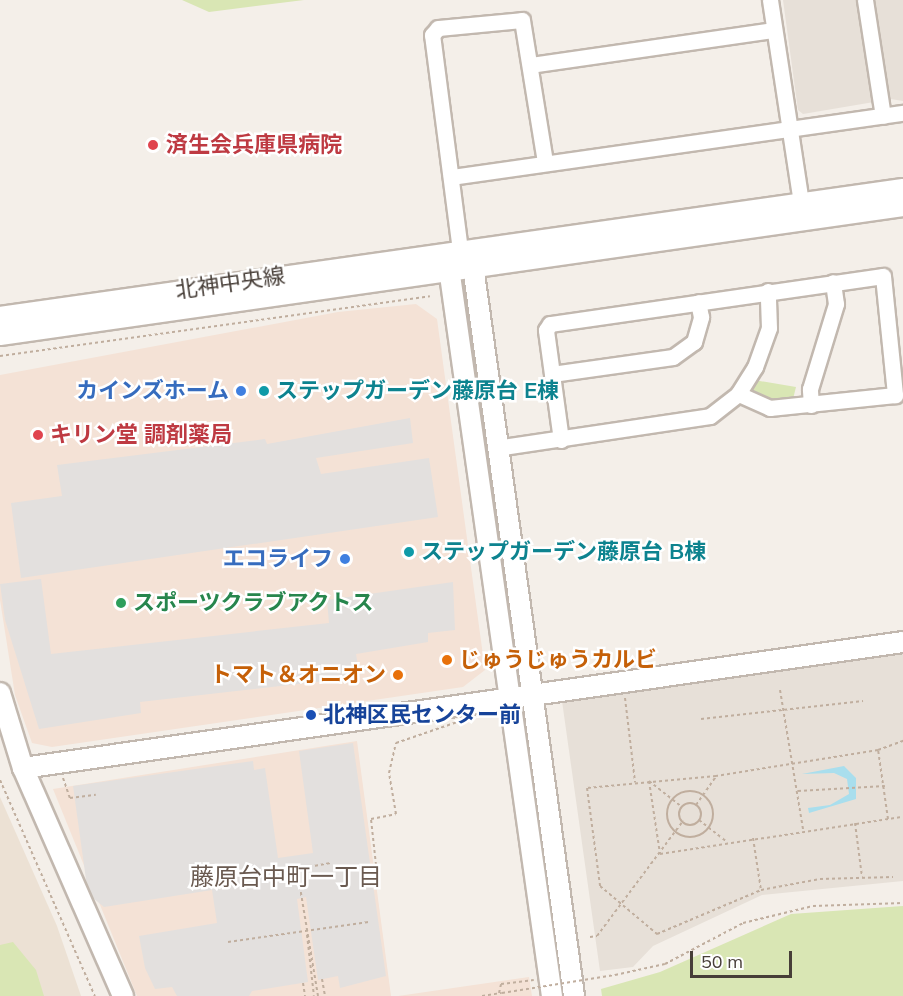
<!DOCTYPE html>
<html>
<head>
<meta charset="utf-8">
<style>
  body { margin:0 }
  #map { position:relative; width:903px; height:996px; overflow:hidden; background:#f4efe9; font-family:Mulish,"Noto Sans JP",sans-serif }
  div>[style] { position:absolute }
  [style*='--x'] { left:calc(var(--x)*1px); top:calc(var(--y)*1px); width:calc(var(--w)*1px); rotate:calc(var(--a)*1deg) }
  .residential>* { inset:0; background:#e7e0d8 }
  .commercial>* { inset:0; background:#f4e2d6 }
  .education>* { inset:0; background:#ece1d4 }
  .green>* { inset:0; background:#d9e6b4 }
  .parking>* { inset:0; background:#e3e0de }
  .water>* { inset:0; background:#a9deed }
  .path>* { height:2px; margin-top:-1px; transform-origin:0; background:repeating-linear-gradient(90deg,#c0ae9e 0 3px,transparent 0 6px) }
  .path>.ring { margin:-1px; padding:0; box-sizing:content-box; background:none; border:2px solid #c0ae9e; border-radius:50% }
  .roads { filter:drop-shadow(2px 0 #c2b8af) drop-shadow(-2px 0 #c2b8af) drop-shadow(0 2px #c2b8af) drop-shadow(0 -2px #c2b8af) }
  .minor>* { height:15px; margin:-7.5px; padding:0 7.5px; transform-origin:7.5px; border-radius:7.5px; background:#fff }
  .tertiary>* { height:20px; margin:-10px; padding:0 10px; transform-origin:10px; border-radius:10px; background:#fff }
  .path-bridge>* { height:2px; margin-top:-1px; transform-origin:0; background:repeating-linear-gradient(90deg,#c0ae9e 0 3px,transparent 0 6px) }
  .dots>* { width:16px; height:16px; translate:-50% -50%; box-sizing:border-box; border:3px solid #fff; border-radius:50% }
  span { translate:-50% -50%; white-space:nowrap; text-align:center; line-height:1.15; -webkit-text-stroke:5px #fff; paint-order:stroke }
  .health-label { font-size:22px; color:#be3a42; font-weight:700 }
  .left { translate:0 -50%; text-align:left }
  .street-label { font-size:22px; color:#473e38 }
  .shop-label { font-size:22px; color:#366cbe; font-weight:700 }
  .right { translate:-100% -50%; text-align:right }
  .culture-label { font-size:22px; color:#0d838f; font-weight:700 }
  .leisure-label { font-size:22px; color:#27864d; font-weight:700 }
  .food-label { font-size:22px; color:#c56008; font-weight:700 }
  .transit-label { font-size:22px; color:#164399; font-weight:700 }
  .neighbourhood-label { font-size:24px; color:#6a5a50 }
  .scale { position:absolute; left:690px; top:951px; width:102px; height:27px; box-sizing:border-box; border:3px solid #473e38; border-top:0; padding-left:8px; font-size:18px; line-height:21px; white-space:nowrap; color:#473e38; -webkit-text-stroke:4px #fff; paint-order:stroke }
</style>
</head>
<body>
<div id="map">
  <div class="residential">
    <div style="clip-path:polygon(783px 0,860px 0,874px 102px,803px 114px,798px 110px)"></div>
    <div style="clip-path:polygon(871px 0,903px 0,903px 101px,885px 98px)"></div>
    <div style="clip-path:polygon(903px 652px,903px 881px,762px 895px,653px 946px,633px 967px,600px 971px,562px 701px)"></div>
  </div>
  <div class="commercial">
    <div style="clip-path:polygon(416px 304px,437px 319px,485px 670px,463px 687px,52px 747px,32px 743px,15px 695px,0 600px,0 375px,338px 312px)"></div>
    <div style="clip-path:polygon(357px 741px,391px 996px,137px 996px,53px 789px)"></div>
    <div style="clip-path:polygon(529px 977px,532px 996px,398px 996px)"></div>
  </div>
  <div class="education">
    <div style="clip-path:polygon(0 797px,57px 926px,81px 996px,0 996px)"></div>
  </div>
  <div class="green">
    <div style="clip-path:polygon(182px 0,304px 0,209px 12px)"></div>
    <div style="clip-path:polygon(754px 380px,796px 387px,793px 399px,774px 405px,747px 397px)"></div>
    <div style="clip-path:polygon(903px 906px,903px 996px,602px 996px,601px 989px,660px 972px,791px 914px)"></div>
    <div style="clip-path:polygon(13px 942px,36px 970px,44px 996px,0 996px,0 945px)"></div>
  </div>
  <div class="parking">
    <div style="clip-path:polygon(410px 418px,413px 443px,316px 458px,321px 474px,429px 458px,438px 517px,21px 578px,11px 503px,62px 496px,57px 465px,265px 439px,267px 444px)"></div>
    <div style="clip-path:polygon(41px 579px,51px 654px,329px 623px,327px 600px,453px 582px,455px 630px,428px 633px,428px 642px,356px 654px,360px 677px,140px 702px,141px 713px,39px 729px,5px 620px,0 584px)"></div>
    <div style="clip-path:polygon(353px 743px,386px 976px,340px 988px,338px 976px,318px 980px,306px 897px,297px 899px,308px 982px,252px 991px,249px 996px,177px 996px,172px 987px,155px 989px,145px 968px,139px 936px,217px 923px,212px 890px,104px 907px,88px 894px,73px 786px,253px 761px,254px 770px,265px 768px,278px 858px,313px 853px,299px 751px)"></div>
  </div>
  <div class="water">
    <div style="clip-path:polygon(844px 766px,856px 778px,856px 799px,809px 813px,808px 808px,830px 805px,849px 794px,847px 779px,834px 773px,802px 774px)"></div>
  </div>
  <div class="path">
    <div style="--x:0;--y:356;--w:434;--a:-7.9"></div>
    <div style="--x:780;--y:690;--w:141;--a:80.6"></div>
    <div style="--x:625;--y:698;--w:85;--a:83.2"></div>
    <div style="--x:701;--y:719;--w:163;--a:-6.3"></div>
    <div style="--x:878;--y:750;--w:164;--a:170.9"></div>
    <div style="--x:716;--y:776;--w:130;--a:174.7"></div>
    <div style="--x:587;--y:788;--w:99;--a:82.4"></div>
    <div style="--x:600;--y:886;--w:75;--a:40.1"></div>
    <div style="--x:657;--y:934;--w:113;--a:-22.9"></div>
    <div style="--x:761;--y:890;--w:60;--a:-10.6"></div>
    <div style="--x:820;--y:879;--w:73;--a:-1.6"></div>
    <div style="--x:63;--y:778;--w:21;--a:71"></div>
    <div style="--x:70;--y:798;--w:26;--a:-7"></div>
    <div style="--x:0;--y:780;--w:236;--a:66.3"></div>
    <div style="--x:649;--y:781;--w:74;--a:81.4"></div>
    <div style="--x:660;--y:854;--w:246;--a:-8.7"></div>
    <div style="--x:649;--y:781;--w:42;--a:38.2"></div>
    <div style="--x:798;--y:791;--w:87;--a:-3.3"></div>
    <div class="ring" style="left:667px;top:791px;width:44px;height:44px"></div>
    <div class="ring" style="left:679px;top:803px;width:20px;height:20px"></div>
    <div style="--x:696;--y:805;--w:35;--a:-55"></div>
    <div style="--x:888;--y:819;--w:70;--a:-98.2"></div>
    <div style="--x:878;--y:750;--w:27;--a:-20"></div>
    <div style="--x:699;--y:820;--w:36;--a:38"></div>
    <div style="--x:855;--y:823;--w:54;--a:82.6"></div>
    <div style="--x:753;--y:838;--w:53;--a:81.3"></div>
    <div style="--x:376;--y:865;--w:46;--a:-96.2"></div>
    <div style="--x:371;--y:819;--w:25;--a:-11"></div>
    <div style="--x:396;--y:814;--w:42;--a:-99.7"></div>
    <div style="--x:389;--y:773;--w:31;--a:-77"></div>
    <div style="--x:396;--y:743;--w:71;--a:-18.9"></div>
    <div style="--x:307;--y:935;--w:61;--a:83.5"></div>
    <div style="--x:590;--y:937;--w:7;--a:-8"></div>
    <div style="--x:597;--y:936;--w:144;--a:-53.2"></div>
    <div style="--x:228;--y:942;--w:142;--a:-8.1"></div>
    <div style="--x:615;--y:975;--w:51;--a:-12.4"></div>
    <div style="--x:665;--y:964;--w:88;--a:-27.7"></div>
    <div style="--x:743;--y:923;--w:72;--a:-13.7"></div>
    <div style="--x:813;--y:906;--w:90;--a:-1.9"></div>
    <div style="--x:322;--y:979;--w:17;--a:80"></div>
    <div style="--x:303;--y:983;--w:13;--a:81"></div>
    <div style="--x:499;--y:993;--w:9;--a:-77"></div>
    <div style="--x:501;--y:984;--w:33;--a:-7"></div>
    <div style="--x:318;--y:996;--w:129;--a:-99.4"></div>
    <div style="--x:297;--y:869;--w:34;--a:-10"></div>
    <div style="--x:482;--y:996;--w:20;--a:-9"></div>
  </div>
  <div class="roads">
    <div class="minor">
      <div style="--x:770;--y:0;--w:205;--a:81.3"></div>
      <div style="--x:865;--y:0;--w:117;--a:81.2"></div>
      <div style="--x:530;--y:65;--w:246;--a:-8.2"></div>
      <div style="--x:451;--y:177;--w:457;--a:-8.1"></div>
      <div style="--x:460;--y:250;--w:217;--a:-97.4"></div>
      <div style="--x:432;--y:35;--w:9;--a:-49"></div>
      <div style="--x:438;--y:28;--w:84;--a:-5.4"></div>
      <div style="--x:522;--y:20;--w:144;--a:80.8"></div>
      <div style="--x:552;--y:374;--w:122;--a:-8"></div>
      <div style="--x:673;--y:357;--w:26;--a:-36"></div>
      <div style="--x:694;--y:342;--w:26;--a:-74"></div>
      <div style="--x:701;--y:317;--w:15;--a:-101"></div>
      <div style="--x:811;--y:405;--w:16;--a:-94"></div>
      <div style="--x:810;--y:389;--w:89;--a:-73"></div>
      <div style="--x:836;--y:304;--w:22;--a:-98"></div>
      <div style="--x:561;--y:440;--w:111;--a:-97.8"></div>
      <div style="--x:546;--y:330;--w:7;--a:-56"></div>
      <div style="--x:550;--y:324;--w:336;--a:-8.2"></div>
      <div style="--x:883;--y:276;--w:120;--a:84.2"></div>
      <div style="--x:895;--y:395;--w:126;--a:174.1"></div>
      <div style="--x:770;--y:408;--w:35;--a:-156"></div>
      <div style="--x:496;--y:448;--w:216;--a:-8.5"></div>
      <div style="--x:710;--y:416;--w:36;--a:-38"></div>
      <div style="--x:738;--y:394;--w:32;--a:-58"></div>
      <div style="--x:755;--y:367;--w:41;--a:-70.3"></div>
      <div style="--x:769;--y:328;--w:37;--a:-92"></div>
    </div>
    <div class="tertiary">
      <div style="--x:466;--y:257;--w:11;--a:52"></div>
      <div style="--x:473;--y:266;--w:737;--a:82.12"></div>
      <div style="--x:455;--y:258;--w:12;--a:121"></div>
      <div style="--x:449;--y:268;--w:735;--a:81.95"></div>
      <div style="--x:0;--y:317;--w:912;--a:-8.07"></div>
      <div style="--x:0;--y:335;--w:912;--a:-8.13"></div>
      <div style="--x:0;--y:693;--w:78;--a:73"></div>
      <div style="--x:23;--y:768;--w:249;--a:66.3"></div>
      <div style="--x:23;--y:768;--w:889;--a:-8.15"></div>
    </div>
  </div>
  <div class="path-bridge">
    <div style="--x:502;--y:993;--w:114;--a:-9.1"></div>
  </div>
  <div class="dots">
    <div style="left:153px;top:145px;background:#e0444e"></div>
    <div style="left:241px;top:391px;background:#3f7fe0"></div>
    <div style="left:264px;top:391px;background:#0f9aa8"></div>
    <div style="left:38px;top:435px;background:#e0444e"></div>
    <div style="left:409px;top:552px;background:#0f9aa8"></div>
    <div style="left:345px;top:559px;background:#3f7fe0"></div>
    <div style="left:121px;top:603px;background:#2e9e5b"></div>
    <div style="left:447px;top:660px;background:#e8710a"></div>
    <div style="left:398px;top:675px;background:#e8710a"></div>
    <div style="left:311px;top:715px;background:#1a4fb4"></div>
  </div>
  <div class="health-label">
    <span class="left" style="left:166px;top:145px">済生会兵庫県病院</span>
    <span class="left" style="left:50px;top:435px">キリン堂 調剤薬局</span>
  </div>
  <div class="street-label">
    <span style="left:230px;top:283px;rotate:-8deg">北神中央線</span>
  </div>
  <div class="shop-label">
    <span class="right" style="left:229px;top:391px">カインズホーム</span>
    <span class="right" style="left:333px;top:559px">エコライフ</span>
  </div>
  <div class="culture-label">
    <span class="left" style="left:276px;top:391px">ステップガーデン藤原台 E棟</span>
    <span class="left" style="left:421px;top:552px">ステップガーデン藤原台 B棟</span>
  </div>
  <div class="leisure-label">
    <span class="left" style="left:133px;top:603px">スポーツクラブアクトス</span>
  </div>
  <div class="food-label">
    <span class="left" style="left:459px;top:660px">じゅうじゅうカルビ</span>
    <span class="right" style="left:386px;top:675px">トマト＆オニオン</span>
  </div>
  <div class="transit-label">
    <span class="left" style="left:323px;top:715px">北神区民センター前</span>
  </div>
  <div class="neighbourhood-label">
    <span style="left:286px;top:877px">藤原台中町一丁目</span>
  </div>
  <div class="scale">50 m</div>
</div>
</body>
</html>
